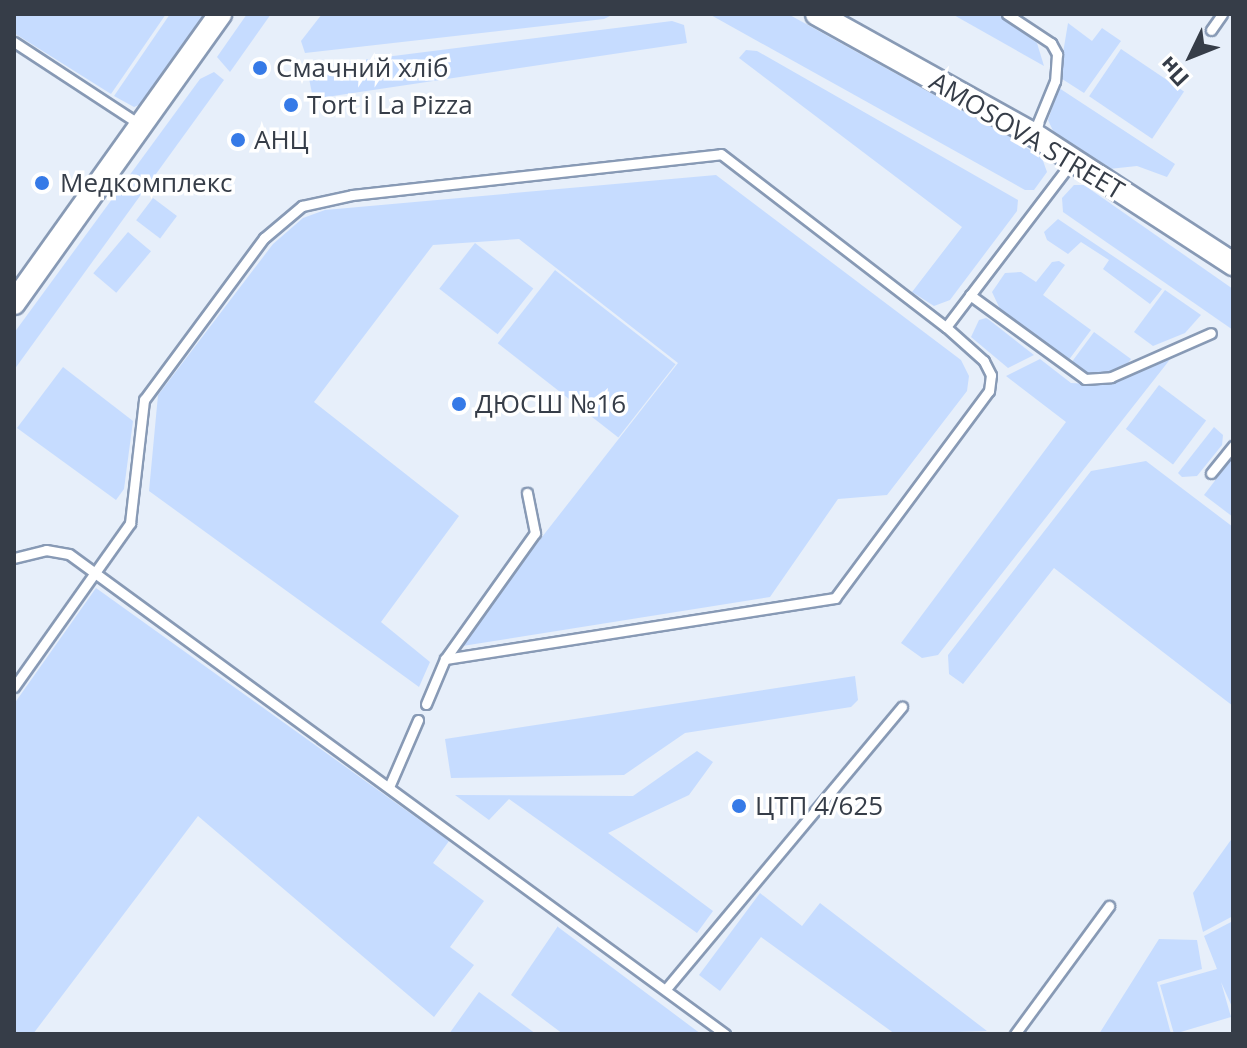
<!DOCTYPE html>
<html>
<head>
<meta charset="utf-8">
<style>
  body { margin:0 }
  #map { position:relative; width:1247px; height:1048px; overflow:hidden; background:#e7effa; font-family:"Open Sans",sans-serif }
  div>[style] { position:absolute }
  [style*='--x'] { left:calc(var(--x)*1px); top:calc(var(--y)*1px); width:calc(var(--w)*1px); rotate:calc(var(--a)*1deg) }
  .green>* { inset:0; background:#c6dcff; transform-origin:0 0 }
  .roads { filter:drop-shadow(2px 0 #889ab5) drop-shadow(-2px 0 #889ab5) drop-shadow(0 2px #889ab5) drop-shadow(0 -2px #889ab5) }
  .service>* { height:9px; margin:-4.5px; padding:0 4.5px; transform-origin:4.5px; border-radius:4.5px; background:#fff }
  .tertiary>* { height:22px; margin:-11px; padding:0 11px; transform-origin:11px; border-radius:11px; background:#fff }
  .dots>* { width:22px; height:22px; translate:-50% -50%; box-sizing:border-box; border:4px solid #fff; border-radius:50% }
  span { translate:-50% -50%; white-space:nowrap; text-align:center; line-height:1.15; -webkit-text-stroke:7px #fff; paint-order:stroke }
  .poi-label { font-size:26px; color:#363d48 }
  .left { translate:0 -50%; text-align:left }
  .street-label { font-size:26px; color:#363d48 }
  .frame { position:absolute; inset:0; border:16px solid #363d48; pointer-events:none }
  .north { position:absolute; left:1151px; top:16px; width:80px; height:80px; -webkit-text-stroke:6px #fff; paint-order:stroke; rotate:227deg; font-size:22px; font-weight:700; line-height:32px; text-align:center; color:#363d48 }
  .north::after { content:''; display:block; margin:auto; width:28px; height:36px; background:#363d48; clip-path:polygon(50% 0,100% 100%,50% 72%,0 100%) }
</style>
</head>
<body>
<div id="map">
  <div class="green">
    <div style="clip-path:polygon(14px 14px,166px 14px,111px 94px,14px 33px)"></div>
    <div style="clip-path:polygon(170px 14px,206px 14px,144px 103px,134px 107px,114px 96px)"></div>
    <div style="clip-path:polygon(247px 14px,271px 14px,230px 72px,217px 57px)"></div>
    <div style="clip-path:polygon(322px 14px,614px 14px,604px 19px,305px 53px,301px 41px)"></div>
    <div style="clip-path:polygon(709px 14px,788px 14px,1010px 137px,1042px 158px,1047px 172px,1034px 190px,1025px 190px)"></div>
    <div style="clip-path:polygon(952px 14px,998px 14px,1037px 43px,1044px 66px)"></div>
    <div style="clip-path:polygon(672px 21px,684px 25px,687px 43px,313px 99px,309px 78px,322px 65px)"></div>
    <div style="clip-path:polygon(1068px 23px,1092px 41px,1102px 28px,1121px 41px,1084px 93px,1059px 77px)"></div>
    <div style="left:1121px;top:49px;width:76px;height:57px;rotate:34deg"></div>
    <div style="clip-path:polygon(746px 50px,757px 51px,1018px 200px,1017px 211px,950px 300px,934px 306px,912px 292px,962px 227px,739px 58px)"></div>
    <div style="clip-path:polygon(214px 72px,224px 80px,14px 370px,14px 333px,200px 79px)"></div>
    <div style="clip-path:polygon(1059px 88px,1175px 164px,1167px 177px,1137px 166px,1109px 169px,1054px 133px,1048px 120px)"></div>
    <div style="clip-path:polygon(716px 175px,961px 360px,969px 376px,967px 391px,887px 495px,838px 499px,770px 597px,456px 647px,678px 363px,519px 239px,433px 245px,314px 402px,459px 516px,381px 622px,430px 662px,419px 687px,149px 491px,158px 395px,273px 244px,303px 218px,325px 210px)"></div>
    <div style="clip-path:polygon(1074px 185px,1084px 185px,1233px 289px,1233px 330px,1063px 212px,1062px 198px)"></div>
    <div style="left:153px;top:198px;width:30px;height:28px;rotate:37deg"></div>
    <div style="clip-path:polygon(1058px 219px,1162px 289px,1150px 304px,1103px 269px,1109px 260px,1081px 242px,1068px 254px,1047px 240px,1044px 232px)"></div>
    <div style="left:128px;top:232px;width:30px;height:54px;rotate:40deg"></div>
    <div style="left:475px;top:243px;width:74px;height:58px;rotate:38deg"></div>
    <div style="clip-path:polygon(1059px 261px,1065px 265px,1043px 295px,1091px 330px,1068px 361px,1000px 309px,992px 292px,1005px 273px,1021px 272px,1036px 282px,1052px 262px)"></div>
    <div style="left:555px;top:270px;width:153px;height:93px;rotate:38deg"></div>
    <div style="clip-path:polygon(1165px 290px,1201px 315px,1185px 333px,1153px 346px,1134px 332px)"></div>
    <div style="clip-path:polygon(986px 318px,988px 319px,1034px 355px,1008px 368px,971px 337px,979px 320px)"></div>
    <div style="clip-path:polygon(1094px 332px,1131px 359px,1128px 363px,1113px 373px,1090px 377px,1071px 363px)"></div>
    <div style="clip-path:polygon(1175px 353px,938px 655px,922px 658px,901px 643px,1066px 422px,1006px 376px,1040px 359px,1071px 383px,1104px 385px)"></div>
    <div style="clip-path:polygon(63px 367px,133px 421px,124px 489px,116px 500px,17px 428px)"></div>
    <div style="left:1159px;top:385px;width:59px;height:55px;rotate:37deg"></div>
    <div style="clip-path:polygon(1214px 427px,1223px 435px,1222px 445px,1197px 476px,1182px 477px,1178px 473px)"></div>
    <div style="clip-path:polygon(1233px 457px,1233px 517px,1204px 495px)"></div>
    <div style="clip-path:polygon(1146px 461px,1233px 527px,1233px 706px,1054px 568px,963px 684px,949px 674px,948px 655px,1091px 471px)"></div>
    <div style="clip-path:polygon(96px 588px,449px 841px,433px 863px,484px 901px,450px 947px,474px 965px,434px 1017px,198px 816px,33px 1034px,14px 1034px,14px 704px)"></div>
    <div style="clip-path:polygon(855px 676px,858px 700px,851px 707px,685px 733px,624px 775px,451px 778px,445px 739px)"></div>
    <div style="clip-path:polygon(697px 751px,713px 762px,689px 795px,608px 833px,713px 911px,697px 933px,509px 799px,489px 820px,455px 795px,633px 796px)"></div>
    <div style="clip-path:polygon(1233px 837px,1233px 916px,1203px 932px,1193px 893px)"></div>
    <div style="clip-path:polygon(760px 893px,802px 926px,820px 903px,987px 1031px,895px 1034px,761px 937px,720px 991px,699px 975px)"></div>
    <div style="clip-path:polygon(1233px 921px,1233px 1009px,1221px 982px,1231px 1017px,1174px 1034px,1160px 985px,1217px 969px,1204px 936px)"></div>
    <div style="clip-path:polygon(558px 926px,558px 927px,701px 1034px,563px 1034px,511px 995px)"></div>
    <div style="clip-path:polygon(1159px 939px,1197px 940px,1202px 969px,1157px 982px,1171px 1034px,1099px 1034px)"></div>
    <div style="clip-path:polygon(479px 992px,536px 1034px,449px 1034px)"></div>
  </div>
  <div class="roads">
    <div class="service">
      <div style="--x:1007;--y:14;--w:53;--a:33.4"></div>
      <div style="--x:1051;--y:43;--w:13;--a:61"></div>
      <div style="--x:1057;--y:54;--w:27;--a:94"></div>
      <div style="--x:1055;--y:81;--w:55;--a:112.4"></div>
      <div style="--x:1211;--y:30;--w:19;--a:-55"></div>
      <div style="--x:14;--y:42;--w:152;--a:33.2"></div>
      <div style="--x:970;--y:295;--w:142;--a:36.1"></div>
      <div style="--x:1085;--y:379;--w:26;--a:-4"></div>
      <div style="--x:1111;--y:377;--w:109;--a:-23.7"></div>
      <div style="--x:1211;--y:473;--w:35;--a:-51"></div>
      <div style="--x:14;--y:558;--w:33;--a:-14"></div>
      <div style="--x:46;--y:550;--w:23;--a:10"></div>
      <div style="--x:69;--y:554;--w:813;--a:36.19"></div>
      <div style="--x:445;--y:659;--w:155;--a:-54.5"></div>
      <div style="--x:535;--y:533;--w:41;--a:-101.3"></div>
      <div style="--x:14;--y:687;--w:201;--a:-54.7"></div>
      <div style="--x:130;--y:523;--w:124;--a:-83.5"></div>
      <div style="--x:144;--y:400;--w:202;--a:-53.5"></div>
      <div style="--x:264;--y:238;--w:50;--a:-40.1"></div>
      <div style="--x:302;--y:206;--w:51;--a:-12.4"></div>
      <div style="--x:352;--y:195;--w:371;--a:-6.3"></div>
      <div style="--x:721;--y:154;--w:284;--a:37.6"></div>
      <div style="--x:946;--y:327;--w:210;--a:-52.7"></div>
      <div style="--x:426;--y:704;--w:49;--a:-67.1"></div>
      <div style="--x:445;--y:659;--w:395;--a:-8.9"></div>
      <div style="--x:835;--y:598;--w:258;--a:-53.4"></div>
      <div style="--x:989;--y:391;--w:16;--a:-83"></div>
      <div style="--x:991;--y:375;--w:16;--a:-117"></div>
      <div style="--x:984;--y:361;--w:51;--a:-138.2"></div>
      <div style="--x:389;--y:787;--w:73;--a:-66.6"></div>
      <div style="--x:666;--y:989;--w:368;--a:-50.1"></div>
      <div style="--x:1015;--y:1034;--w:159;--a:-53.7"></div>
    </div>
    <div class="tertiary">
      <div style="--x:817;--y:14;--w:247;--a:29.1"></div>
      <div style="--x:1033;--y:134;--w:239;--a:33"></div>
      <div style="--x:14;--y:303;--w:355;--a:-54.5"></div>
    </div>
  </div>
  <div class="dots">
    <div style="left:260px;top:68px;background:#367ae7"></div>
    <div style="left:291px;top:105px;background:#367ae7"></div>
    <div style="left:238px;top:140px;background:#367ae7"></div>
    <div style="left:42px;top:183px;background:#367ae7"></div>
    <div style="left:459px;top:404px;background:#367ae7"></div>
    <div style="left:739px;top:806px;background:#367ae7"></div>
  </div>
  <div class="poi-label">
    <span class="left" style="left:276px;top:68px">Смачний хліб</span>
    <span class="left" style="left:307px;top:105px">Tort i La Pizza</span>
    <span class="left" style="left:254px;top:140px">АНЦ</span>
    <span class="left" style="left:60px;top:183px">Медкомплекс</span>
    <span class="left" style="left:475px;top:404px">ДЮСШ №16</span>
    <span class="left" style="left:755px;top:806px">ЦТП 4/625</span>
  </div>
  <div class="street-label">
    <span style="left:1027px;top:136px;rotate:31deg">AMOSOVA STREET</span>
  </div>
  <div class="frame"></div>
  <div class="north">Пн</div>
</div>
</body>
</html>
